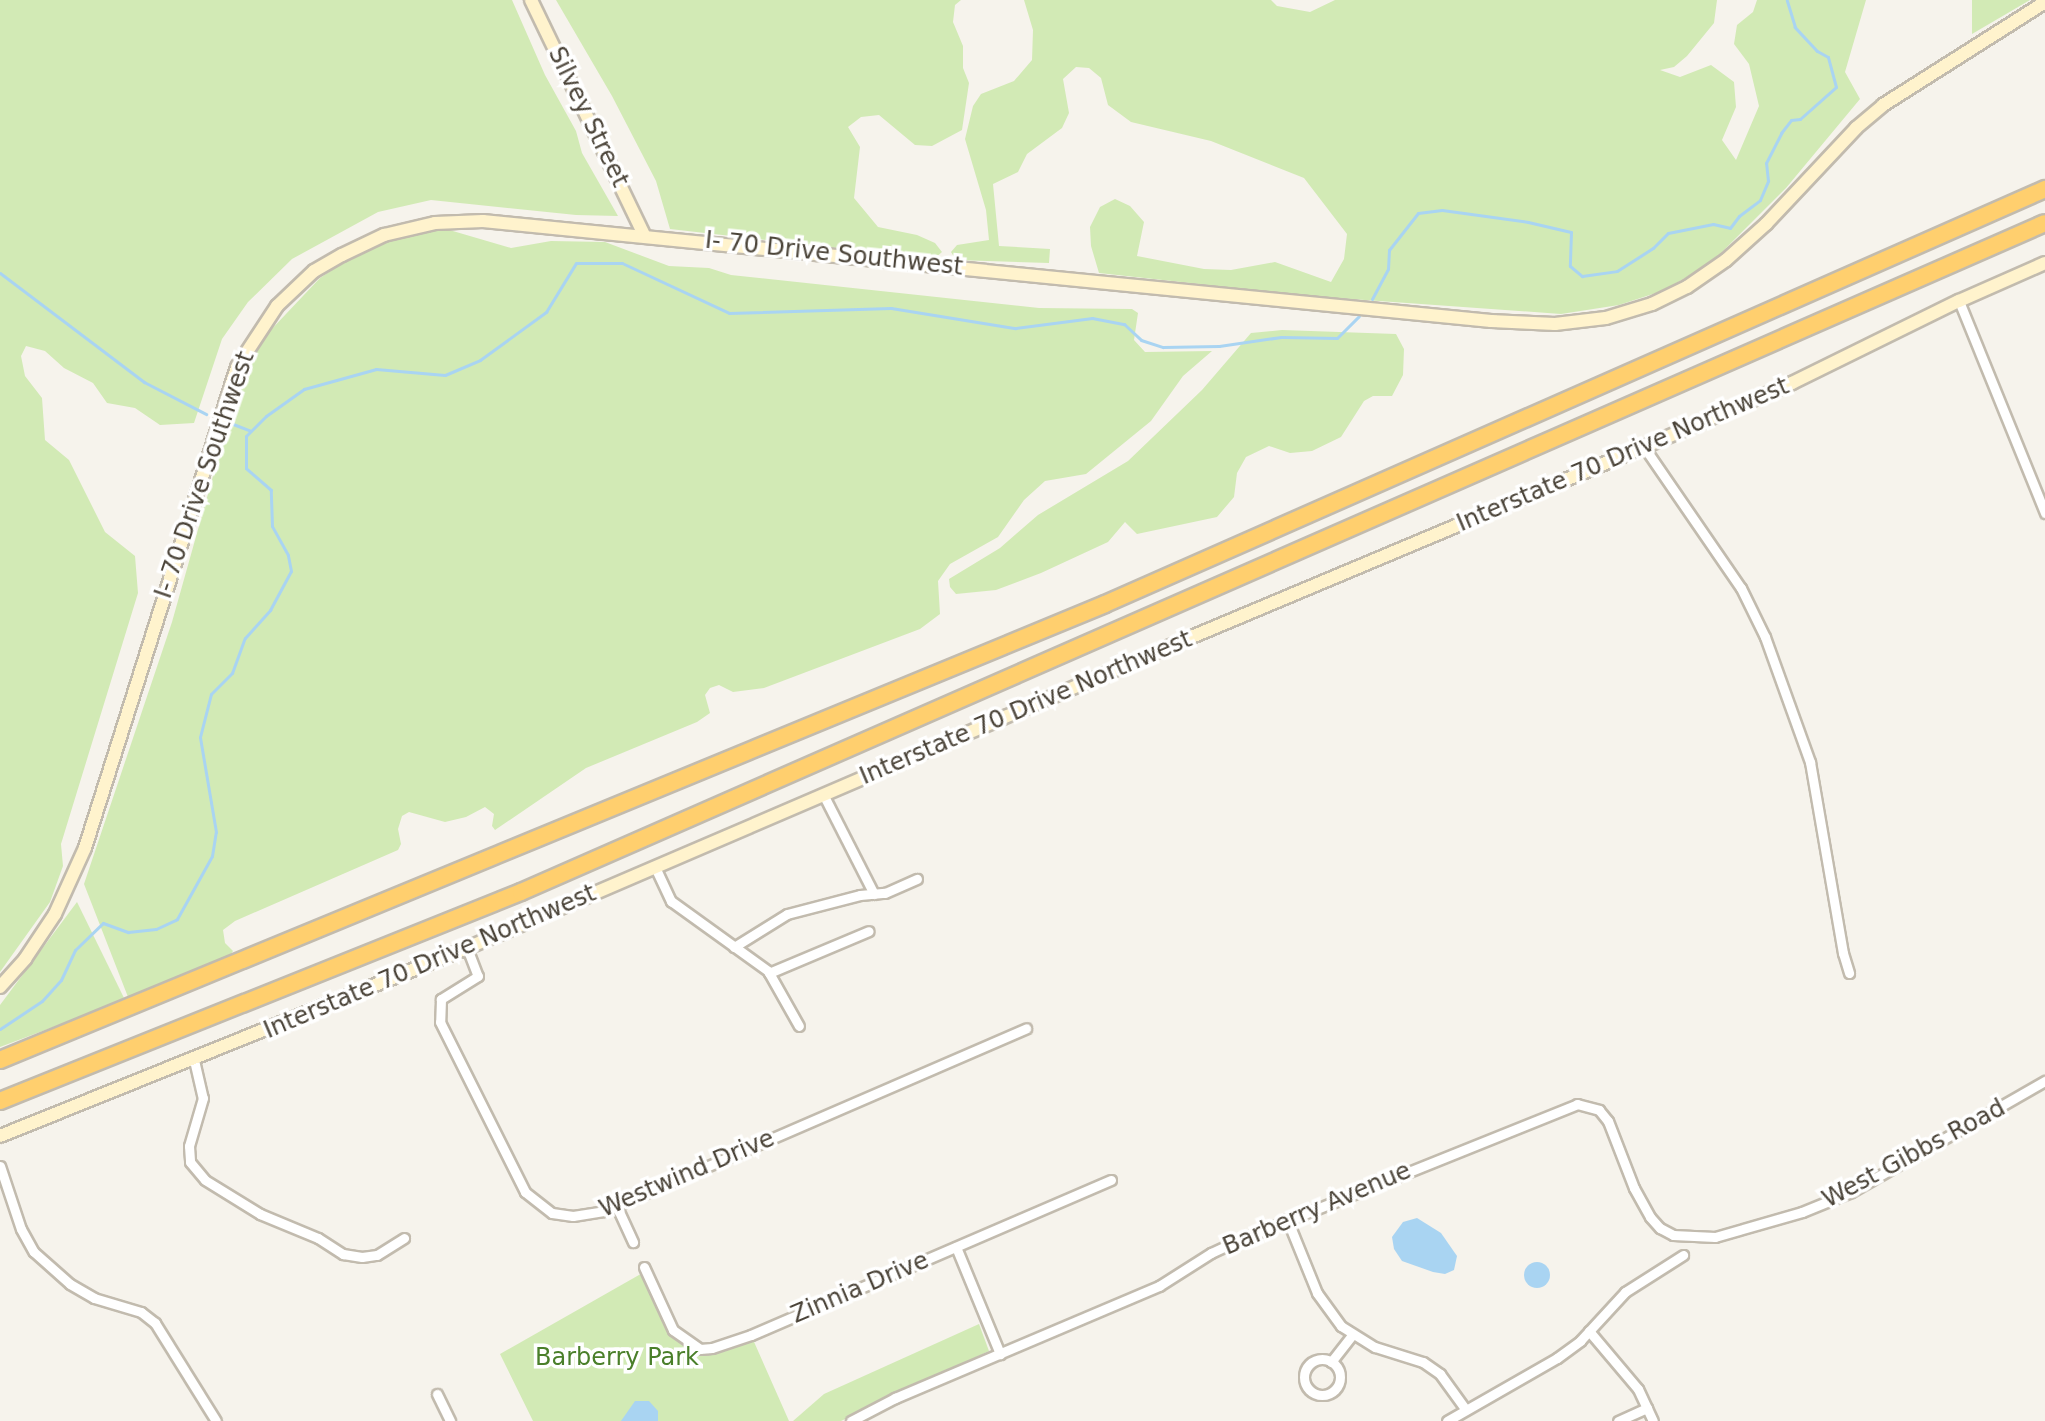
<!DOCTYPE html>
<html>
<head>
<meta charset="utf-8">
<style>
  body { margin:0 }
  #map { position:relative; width:2045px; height:1421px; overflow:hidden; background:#f6f3ec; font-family:"DejaVu Sans",sans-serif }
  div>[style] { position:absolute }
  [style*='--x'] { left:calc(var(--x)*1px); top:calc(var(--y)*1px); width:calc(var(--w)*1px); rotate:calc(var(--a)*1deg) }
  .green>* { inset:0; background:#d2eab5 }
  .water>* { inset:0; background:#a9d4f2 }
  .round { border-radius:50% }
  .stream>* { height:3px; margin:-1.5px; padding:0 1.5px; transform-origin:1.5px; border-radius:1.5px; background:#a9d4f2 }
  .roads { filter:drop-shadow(2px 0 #c2bbae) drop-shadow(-2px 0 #c2bbae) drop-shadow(0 2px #c2bbae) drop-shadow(0 -2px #c2bbae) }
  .street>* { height:9px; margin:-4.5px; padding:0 4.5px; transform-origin:4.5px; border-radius:4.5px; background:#fff }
  .street>.ring { margin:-4.5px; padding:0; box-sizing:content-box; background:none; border:9px solid #fff; border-radius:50% }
  .secondary>* { height:12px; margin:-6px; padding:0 6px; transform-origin:6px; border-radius:6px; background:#fff3cd }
  .highway>* { height:16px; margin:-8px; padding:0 8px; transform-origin:8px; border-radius:8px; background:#ffcf6e }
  span { translate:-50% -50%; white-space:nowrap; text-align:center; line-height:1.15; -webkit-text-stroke:7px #fff; paint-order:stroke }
  .street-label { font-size:24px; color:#4b4439 }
  .park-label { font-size:24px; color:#4a7f2a }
</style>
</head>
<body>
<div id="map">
  <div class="green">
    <div style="clip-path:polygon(0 0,512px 0,545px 75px,576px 131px,582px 153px,618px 216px,576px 215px,431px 200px,378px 212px,292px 259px,248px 302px,222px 339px,194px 423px,160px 425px,135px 408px,107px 403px,93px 383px,64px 368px,45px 351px,26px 346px,21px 356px,25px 376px,42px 398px,45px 440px,69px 460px,105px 532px,135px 556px,138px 593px,61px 844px,63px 866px,50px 902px,0 972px)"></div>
    <div style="clip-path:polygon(556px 0,961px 0,955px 5px,953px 22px,963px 46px,963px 68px,969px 83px,962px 130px,932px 146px,915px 145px,879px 115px,861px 117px,848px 127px,860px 147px,854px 198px,878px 227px,917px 235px,935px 243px,942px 252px,934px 259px,670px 229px,656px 181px,612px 96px)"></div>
    <div style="clip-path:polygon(1024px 0,1271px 0,1277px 6px,1310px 12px,1335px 0,1717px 0,1714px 23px,1687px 56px,1674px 67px,1660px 70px,1680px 77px,1711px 65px,1734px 82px,1736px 107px,1722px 140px,1736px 160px,1759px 106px,1749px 64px,1734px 44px,1737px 25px,1753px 12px,1757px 0,1866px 0,1845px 72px,1860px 99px,1786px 188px,1710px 264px,1662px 291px,1619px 305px,1561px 314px,1309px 296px,1099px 273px,1091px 246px,1090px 227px,1100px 207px,1115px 199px,1130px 206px,1144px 222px,1137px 256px,1204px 269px,1231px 270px,1275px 262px,1331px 282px,1344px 259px,1347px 234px,1304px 178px,1211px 141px,1131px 122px,1108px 105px,1101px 78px,1089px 68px,1076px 67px,1063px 79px,1069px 113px,1062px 128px,1027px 154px,1018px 172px,993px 184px,999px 246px,1050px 249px,1049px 263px,956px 260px,951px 252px,957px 245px,989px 240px,986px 210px,965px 139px,973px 106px,981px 94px,1014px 81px,1032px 60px,1033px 30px)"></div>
    <div style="clip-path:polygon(1972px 0,2030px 0,1972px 34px)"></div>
    <div style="clip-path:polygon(446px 229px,511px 248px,551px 241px,605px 242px,669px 266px,709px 268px,731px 275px,1039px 308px,1132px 309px,1138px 313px,1134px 340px,1145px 352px,1212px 351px,1183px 376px,1151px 421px,1086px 474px,1045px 481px,1024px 500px,998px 537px,950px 564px,938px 581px,940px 614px,920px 629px,764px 688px,733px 692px,719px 685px,710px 688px,705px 695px,710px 713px,697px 722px,586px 768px,495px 830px,492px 826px,494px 814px,485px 807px,466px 817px,445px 822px,409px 812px,402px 816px,398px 829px,401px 844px,398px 850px,235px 921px,223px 930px,225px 943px,233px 951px,229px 957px,128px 997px,84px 884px,172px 622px,240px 380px,268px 333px,320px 278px,362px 250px,411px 231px)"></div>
    <div style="clip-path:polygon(1282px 330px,1396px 334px,1404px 349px,1403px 375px,1392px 396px,1373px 396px,1364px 401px,1341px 437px,1312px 451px,1290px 453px,1269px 446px,1246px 457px,1237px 473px,1234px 497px,1217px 517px,1137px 534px,1125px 522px,1108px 542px,1041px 573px,996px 590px,956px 594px,950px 587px,949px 579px,1000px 548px,1038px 515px,1128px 461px,1202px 390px,1251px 333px)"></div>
    <div style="clip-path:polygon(77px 902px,125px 1000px,0 1047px,0 1005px)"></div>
    <div style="clip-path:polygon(646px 1271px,673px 1330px,700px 1349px,751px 1335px,789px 1421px,533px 1421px,500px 1354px)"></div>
    <div style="clip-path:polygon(979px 1324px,989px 1351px,841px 1421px,793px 1421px,824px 1394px)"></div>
  </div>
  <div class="water">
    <div style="clip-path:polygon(1417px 1218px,1441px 1233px,1457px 1256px,1454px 1270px,1445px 1274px,1433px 1272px,1402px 1261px,1394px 1249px,1392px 1237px,1403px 1222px)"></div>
    <div class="round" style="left:1524px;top:1262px;width:26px;height:26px"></div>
    <div style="clip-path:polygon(635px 1401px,649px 1401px,658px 1411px,658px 1421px,621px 1421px)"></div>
  </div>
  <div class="stream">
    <div style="--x:0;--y:273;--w:181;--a:37.1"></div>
    <div style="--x:144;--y:382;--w:70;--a:27.3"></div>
    <div style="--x:1372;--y:299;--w:34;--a:-62"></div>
    <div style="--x:1388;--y:269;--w:19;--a:-87"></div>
    <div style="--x:1389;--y:250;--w:47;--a:-51.9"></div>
    <div style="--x:1418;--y:213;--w:24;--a:-7"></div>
    <div style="--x:1442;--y:210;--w:87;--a:7.9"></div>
    <div style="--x:1528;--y:222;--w:44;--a:13.1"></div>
    <div style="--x:1571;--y:232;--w:34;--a:92"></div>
    <div style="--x:1570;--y:266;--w:16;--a:40"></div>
    <div style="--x:1582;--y:276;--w:35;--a:-8"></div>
    <div style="--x:1617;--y:271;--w:43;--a:-32.6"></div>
    <div style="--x:1653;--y:248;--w:21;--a:-45"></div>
    <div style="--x:1668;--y:233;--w:46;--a:-11.3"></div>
    <div style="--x:1713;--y:224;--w:17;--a:13"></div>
    <div style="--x:1730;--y:228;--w:15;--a:-53"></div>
    <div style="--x:1739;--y:216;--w:26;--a:-37"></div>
    <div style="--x:1760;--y:200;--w:21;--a:-67"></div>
    <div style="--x:1768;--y:181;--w:18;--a:-96"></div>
    <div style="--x:1766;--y:163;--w:34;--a:-63"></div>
    <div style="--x:1781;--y:133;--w:16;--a:-52"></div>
    <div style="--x:1791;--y:120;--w:9;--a:-6"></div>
    <div style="--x:1800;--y:119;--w:48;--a:-41.6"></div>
    <div style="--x:1836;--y:87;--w:31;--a:-105"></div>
    <div style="--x:1828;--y:57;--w:13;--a:-151"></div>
    <div style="--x:1817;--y:51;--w:33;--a:-133"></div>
    <div style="--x:1795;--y:27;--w:28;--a:-107"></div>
    <div style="--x:233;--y:424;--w:19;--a:21"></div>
    <div style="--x:0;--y:1029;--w:50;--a:-33.7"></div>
    <div style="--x:42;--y:1001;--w:28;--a:-48"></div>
    <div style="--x:61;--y:980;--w:33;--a:-65"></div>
    <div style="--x:75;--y:950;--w:39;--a:-44"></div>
    <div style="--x:103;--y:923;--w:27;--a:20"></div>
    <div style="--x:128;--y:932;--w:28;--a:-6"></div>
    <div style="--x:156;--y:929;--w:23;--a:-25"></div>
    <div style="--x:177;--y:919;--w:72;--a:-60.9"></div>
    <div style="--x:212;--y:856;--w:24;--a:-81"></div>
    <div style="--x:216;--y:832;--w:96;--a:-99.6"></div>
    <div style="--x:200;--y:737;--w:44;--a:-75.7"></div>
    <div style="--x:211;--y:694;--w:30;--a:-45"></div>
    <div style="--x:232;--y:673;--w:37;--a:-70"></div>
    <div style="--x:245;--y:638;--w:38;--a:-48"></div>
    <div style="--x:270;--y:610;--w:44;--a:-61.7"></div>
    <div style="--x:291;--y:571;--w:16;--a:-101"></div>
    <div style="--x:288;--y:555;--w:33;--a:-119"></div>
    <div style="--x:272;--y:526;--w:36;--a:-92"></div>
    <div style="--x:271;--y:490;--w:33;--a:-139"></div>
    <div style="--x:246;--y:468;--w:32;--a:-90"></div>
    <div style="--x:246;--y:436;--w:28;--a:-45"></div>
    <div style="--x:266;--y:416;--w:47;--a:-35.4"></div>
    <div style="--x:304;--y:389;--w:75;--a:-15.5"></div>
    <div style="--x:376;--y:369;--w:69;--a:5"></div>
    <div style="--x:445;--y:375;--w:38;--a:-23"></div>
    <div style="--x:480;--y:360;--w:82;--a:-36"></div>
    <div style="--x:546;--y:312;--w:57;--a:-58.5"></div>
    <div style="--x:576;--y:263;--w:46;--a:0"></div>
    <div style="--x:622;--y:263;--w:118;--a:25"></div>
    <div style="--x:729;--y:313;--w:162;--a:-1.8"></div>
    <div style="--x:891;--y:308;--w:126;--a:9.2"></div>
    <div style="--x:1015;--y:328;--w:78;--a:-7.4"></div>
    <div style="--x:1092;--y:318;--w:33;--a:11"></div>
    <div style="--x:1124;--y:324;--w:23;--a:43"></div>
    <div style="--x:1141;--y:340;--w:23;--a:18"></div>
    <div style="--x:1163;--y:347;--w:56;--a:-1"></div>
    <div style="--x:1219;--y:346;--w:63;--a:-8.3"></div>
    <div style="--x:1281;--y:337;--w:56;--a:1"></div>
    <div style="--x:1337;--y:338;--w:31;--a:-45"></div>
  </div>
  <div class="roads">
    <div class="street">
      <div style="--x:1959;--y:301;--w:229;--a:67.9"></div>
      <div style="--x:1644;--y:447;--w:171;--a:55.5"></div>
      <div style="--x:1741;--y:588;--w:55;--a:63.9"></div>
      <div style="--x:1765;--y:637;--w:133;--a:70.2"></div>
      <div style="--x:1810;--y:762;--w:194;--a:80.2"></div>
      <div style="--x:1843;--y:953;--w:21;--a:73"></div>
      <div style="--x:824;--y:796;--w:110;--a:63"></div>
      <div style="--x:655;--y:867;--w:38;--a:65"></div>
      <div style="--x:671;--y:901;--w:120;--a:35.8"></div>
      <div style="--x:768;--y:971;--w:63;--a:60.6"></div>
      <div style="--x:734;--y:947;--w:62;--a:-31.9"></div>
      <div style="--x:787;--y:914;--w:75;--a:-14.6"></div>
      <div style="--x:860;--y:895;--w:25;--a:-5"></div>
      <div style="--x:885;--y:893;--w:35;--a:-24"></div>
      <div style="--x:467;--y:948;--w:30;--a:69"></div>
      <div style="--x:478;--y:976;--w:44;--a:148.1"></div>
      <div style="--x:441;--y:999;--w:23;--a:92"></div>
      <div style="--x:440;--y:1022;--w:190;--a:63.4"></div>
      <div style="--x:525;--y:1192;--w:34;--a:38"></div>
      <div style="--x:552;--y:1213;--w:21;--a:8"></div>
      <div style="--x:573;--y:1216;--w:31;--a:-9"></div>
      <div style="--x:604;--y:1211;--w:460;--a:-23.4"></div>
      <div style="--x:769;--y:973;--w:108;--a:-22.8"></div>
      <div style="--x:194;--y:1060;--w:39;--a:77"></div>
      <div style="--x:203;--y:1098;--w:50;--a:106.3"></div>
      <div style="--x:189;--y:1146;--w:16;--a:86"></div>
      <div style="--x:190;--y:1162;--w:23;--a:50"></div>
      <div style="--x:205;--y:1180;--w:65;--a:31.7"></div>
      <div style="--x:260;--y:1214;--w:63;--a:22.5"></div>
      <div style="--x:318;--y:1238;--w:30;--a:33"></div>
      <div style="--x:343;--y:1254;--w:19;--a:9"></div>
      <div style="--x:362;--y:1257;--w:15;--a:-8"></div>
      <div style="--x:377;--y:1255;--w:32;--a:-32"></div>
      <div style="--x:0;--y:1166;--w:66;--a:71.6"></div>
      <div style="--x:21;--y:1229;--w:26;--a:61"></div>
      <div style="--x:34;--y:1252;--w:48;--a:41.6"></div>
      <div style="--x:70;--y:1284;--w:28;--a:30"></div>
      <div style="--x:94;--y:1298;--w:49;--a:16.6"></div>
      <div style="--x:141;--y:1312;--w:18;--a:38"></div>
      <div style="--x:155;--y:1323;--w:115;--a:58.1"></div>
      <div style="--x:616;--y:1205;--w:41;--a:65.3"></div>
      <div style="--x:1287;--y:1219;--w:80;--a:67.9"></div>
      <div style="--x:1317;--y:1293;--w:41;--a:54"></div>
      <div style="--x:1341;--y:1326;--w:40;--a:32"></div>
      <div style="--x:1375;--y:1347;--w:50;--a:17.4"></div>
      <div style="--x:1423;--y:1362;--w:21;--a:35"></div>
      <div style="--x:1440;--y:1374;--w:44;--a:54.2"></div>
      <div style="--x:956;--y:1247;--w:116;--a:67.6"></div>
      <div style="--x:644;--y:1267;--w:69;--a:65.3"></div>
      <div style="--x:673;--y:1330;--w:33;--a:35"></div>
      <div style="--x:700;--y:1349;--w:12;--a:-5"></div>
      <div style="--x:712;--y:1348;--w:41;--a:-18.4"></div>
      <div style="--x:751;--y:1335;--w:392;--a:-23.3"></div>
      <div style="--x:1589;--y:1331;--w:76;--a:49.8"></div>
      <div style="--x:1638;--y:1389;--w:35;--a:65"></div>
      <div class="ring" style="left:1304px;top:1359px;width:27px;height:27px"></div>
      <div style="--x:1331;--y:1362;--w:34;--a:-52"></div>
      <div style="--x:437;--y:1394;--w:30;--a:64"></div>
      <div style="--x:851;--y:1421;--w:50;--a:-27.6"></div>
      <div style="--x:895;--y:1398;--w:287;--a:-23"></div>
      <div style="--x:1159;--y:1286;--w:62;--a:-32.4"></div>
      <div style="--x:1211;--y:1253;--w:29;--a:-25"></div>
      <div style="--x:1237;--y:1241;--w:367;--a:-21.9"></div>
      <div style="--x:1577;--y:1104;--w:23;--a:15"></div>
      <div style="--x:1599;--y:1110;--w:14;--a:51"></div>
      <div style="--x:1608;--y:1121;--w:72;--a:68.8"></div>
      <div style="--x:1634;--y:1188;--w:33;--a:61"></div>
      <div style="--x:1650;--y:1217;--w:15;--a:48"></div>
      <div style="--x:1660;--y:1228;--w:15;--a:28"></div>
      <div style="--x:1673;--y:1235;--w:42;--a:2.7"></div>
      <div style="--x:1715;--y:1237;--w:91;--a:-16"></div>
      <div style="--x:1802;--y:1212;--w:53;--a:-22.2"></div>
      <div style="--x:1851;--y:1192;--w:224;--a:-29.8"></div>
      <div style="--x:1447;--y:1421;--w:127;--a:-29.8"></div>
      <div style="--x:1557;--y:1358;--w:29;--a:-36"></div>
      <div style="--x:1580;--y:1341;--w:67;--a:-47.4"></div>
      <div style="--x:1625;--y:1292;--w:69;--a:-32.5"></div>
      <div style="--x:1618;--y:1421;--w:32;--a:-24"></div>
    </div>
    <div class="secondary">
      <div style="--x:531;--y:0;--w:261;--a:64.3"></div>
      <div style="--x:0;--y:987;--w:38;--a:-48"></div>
      <div style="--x:25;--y:959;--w:54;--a:-56.3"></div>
      <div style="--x:55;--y:914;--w:72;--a:-65.6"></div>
      <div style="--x:85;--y:848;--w:504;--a:-72.46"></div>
      <div style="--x:237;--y:367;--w:73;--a:-56.7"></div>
      <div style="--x:277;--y:306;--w:51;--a:-43.4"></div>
      <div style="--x:314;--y:271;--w:32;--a:-30"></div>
      <div style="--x:342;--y:255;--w:47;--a:-25.5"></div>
      <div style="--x:384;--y:235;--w:52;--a:-13.2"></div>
      <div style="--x:435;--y:223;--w:48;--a:-2.4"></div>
      <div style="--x:483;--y:221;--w:1013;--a:5.67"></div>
      <div style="--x:1491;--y:321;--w:64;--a:2.7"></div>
      <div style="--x:1555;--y:324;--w:51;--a:-6.7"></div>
      <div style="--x:1606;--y:318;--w:48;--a:-16.9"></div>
      <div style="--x:1652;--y:304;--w:39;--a:-26"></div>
      <div style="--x:1687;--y:287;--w:47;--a:-34.7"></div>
      <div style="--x:1726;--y:260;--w:54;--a:-42"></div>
      <div style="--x:1766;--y:224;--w:132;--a:-46.8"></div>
      <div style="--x:1856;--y:128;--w:35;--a:-40"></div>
      <div style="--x:1883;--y:105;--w:192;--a:-32.4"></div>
      <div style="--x:0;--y:1136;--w:503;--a:-21.93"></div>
      <div style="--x:467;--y:948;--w:778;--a:-23.24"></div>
      <div style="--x:1182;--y:641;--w:501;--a:-22.78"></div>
      <div style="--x:1644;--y:447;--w:161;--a:-23.4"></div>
      <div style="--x:1792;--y:383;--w:186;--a:-26.2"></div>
      <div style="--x:1959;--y:301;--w:94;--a:-23.8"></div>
    </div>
    <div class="highway">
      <div style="--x:0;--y:1060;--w:1195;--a:-22.42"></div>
      <div style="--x:1105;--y:604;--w:1028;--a:-23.82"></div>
      <div style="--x:0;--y:1101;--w:561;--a:-21.86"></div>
      <div style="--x:521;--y:892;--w:1664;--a:-23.7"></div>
    </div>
  </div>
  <div class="street-label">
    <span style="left:588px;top:117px;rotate:64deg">Silvey Street</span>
    <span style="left:834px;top:254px;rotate:6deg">I- 70 Drive Southwest</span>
    <span style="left:1623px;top:455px;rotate:-23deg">Interstate 70 Drive Northwest</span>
    <span style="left:205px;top:475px;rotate:-71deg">I- 70 Drive Southwest</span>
    <span style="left:1026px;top:708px;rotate:-23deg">Interstate 70 Drive Northwest</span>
    <span style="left:430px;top:962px;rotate:-23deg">Interstate 70 Drive Northwest</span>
    <span style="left:1914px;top:1154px;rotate:-28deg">West Gibbs Road</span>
    <span style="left:687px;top:1174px;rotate:-23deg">Westwind Drive</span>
    <span style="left:1317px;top:1209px;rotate:-23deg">Barberry Avenue</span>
    <span style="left:860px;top:1288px;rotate:-23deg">Zinnia Drive</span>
  </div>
  <div class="park-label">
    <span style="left:617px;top:1358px">Barberry Park</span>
  </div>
</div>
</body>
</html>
